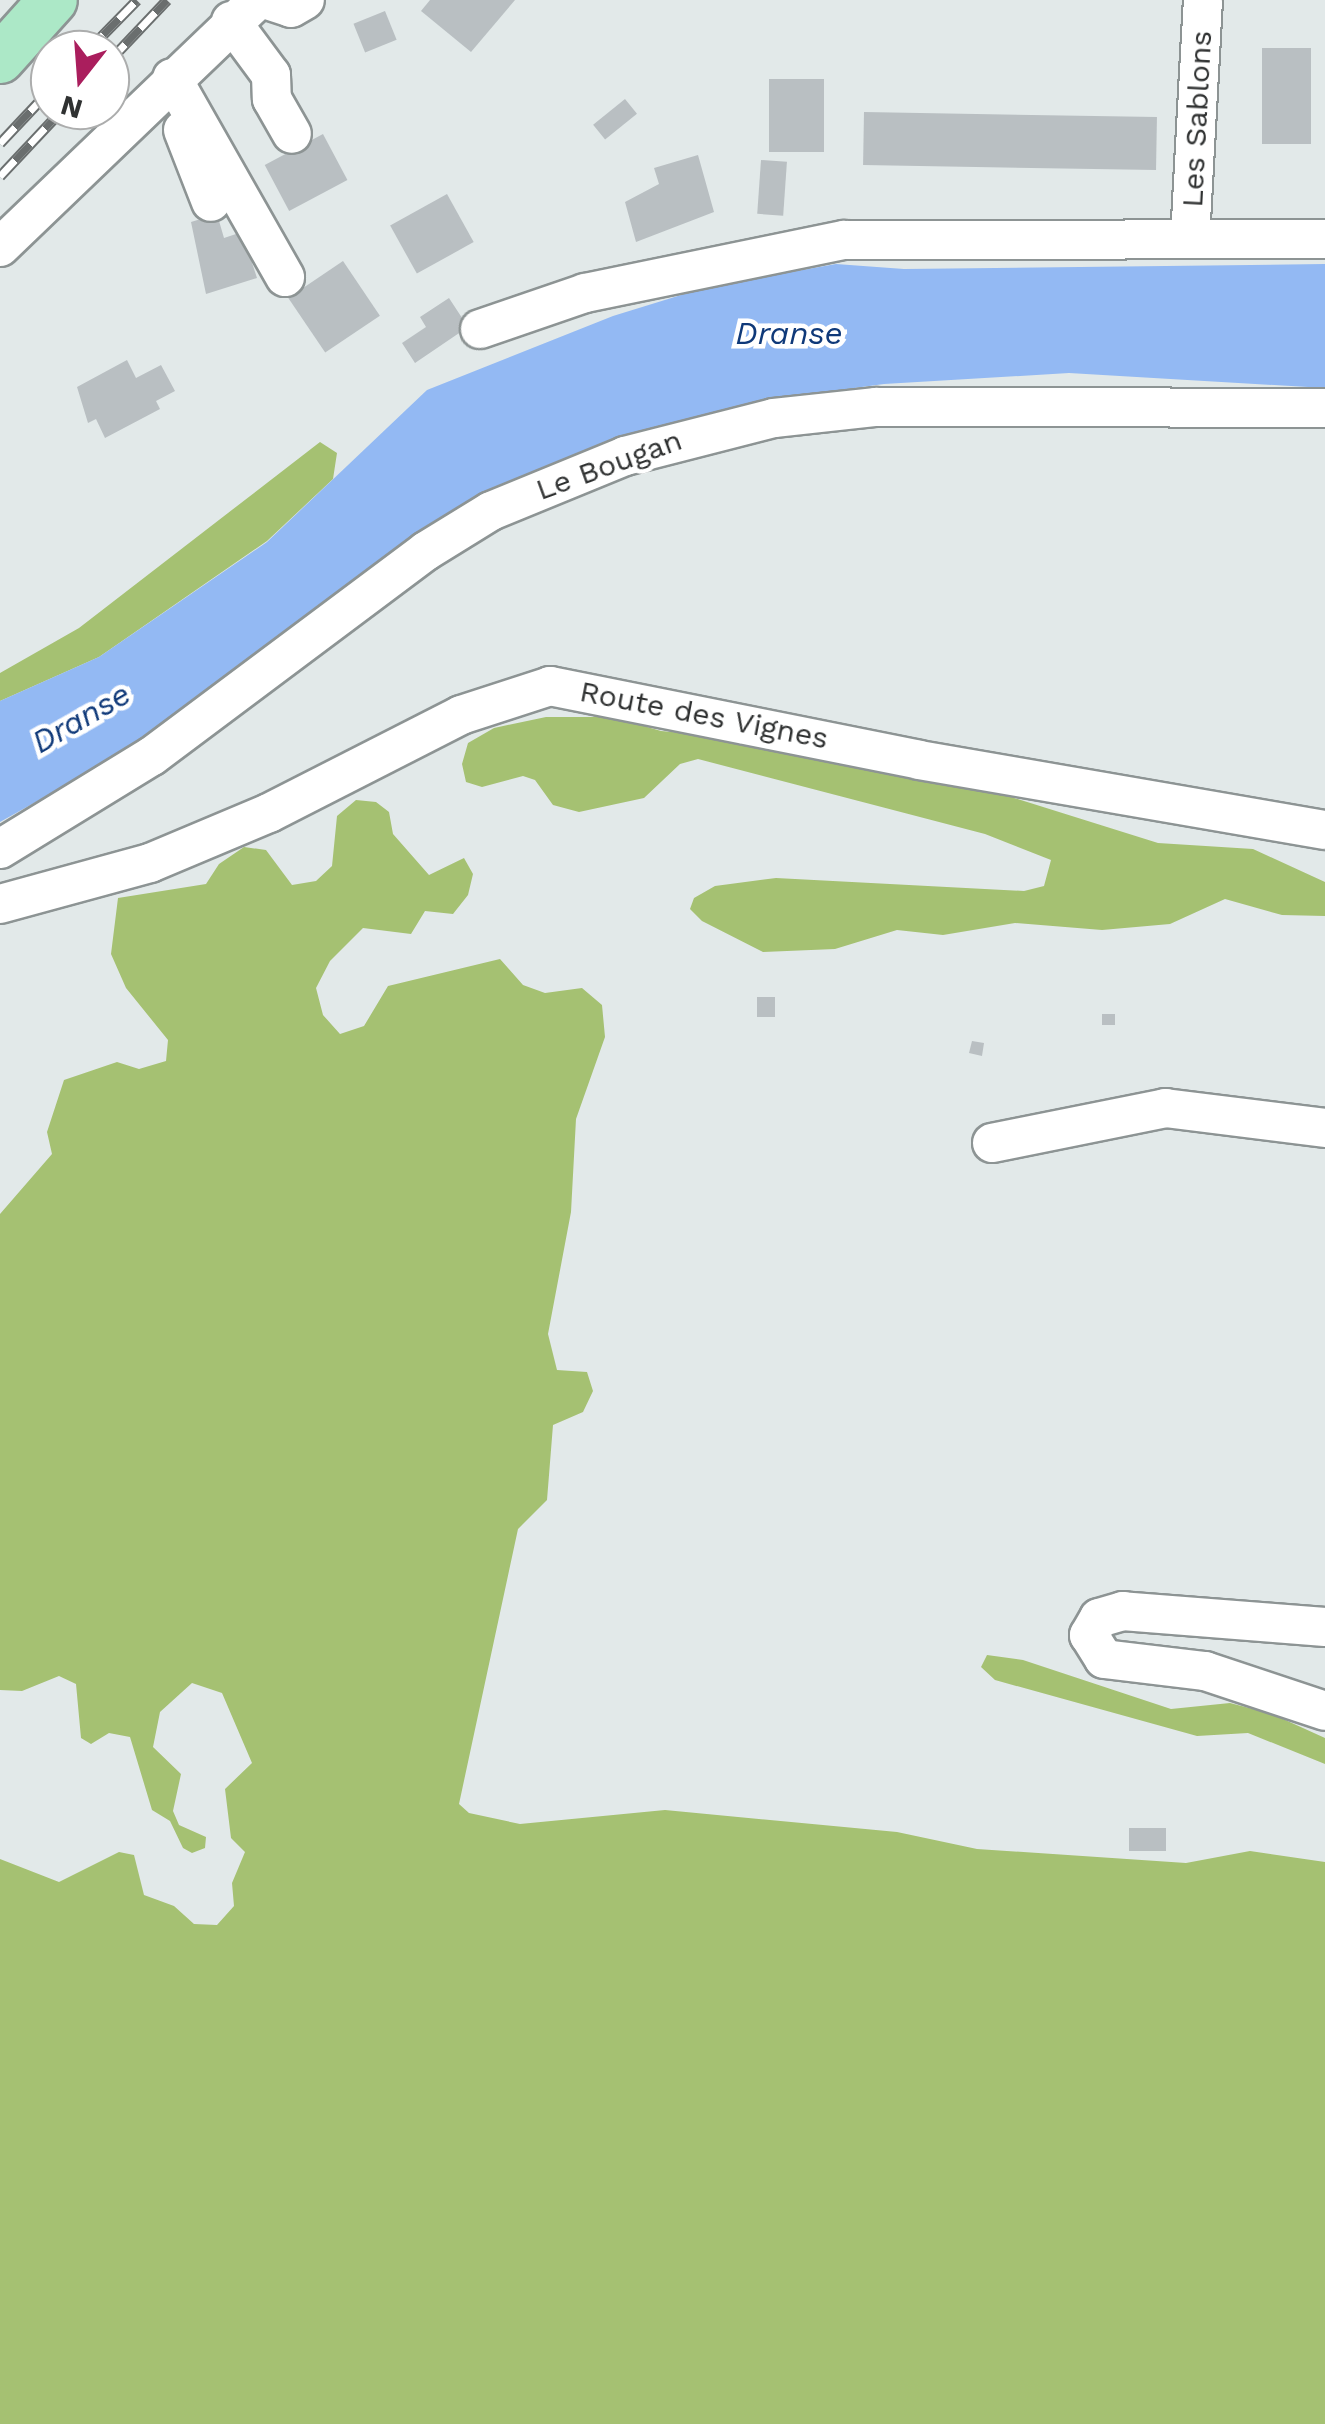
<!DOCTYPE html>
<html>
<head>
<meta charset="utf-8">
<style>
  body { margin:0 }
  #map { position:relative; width:1325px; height:2424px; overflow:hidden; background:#e2e9e9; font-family:"Work Sans",sans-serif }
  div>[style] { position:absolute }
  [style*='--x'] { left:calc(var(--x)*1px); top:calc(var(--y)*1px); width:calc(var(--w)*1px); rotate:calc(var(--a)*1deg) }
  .green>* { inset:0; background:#a5c172 }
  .water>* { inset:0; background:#93b9f3 }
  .building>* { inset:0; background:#b9bfc2; transform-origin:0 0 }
  .roads { filter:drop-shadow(2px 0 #8d9494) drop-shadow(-2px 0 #8d9494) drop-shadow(0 2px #8d9494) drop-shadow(0 -2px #8d9494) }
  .minor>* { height:38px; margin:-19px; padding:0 19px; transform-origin:19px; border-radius:19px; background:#fff }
  .major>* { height:48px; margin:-24px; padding:0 24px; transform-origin:24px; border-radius:24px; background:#ace8c7 }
  .rail>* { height:11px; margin-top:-5.5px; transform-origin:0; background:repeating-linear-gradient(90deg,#fff 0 22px,#6a6e6e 0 44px); box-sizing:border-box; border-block:2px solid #6a6e6e }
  span { translate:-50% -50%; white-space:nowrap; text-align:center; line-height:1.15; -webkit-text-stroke:9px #fff; paint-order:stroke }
  .street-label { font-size:30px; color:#2f3131 }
  .water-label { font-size:32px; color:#0f3979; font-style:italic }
  .north { position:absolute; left:30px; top:30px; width:100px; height:100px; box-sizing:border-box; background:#fff; border:2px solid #acadad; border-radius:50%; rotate:197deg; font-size:28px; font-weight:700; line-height:40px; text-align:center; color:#2f3131 }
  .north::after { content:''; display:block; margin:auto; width:35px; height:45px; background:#aa1e5d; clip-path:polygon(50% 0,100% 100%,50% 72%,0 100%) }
</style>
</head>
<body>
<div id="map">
  <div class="green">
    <div style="clip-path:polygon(320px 442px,337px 453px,333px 479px,267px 541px,99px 657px,0 701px,0 673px,79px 628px)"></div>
    <div style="clip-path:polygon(546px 717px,613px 717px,661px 731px,749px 739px,992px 791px,1158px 843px,1253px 849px,1325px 882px,1325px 916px,1282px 915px,1225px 899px,1170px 924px,1102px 930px,1015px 923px,943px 935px,897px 930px,835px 949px,763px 952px,702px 921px,690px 909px,694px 898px,715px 886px,776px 878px,1024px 891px,1044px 886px,1051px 860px,985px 834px,698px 759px,680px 764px,644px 798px,579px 812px,553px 805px,535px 780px,523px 776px,482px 787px,466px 782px,462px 764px,468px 743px,494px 728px)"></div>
    <div style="clip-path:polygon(356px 800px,376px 802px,389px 812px,393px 834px,429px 875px,464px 858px,473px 874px,468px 895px,453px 914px,425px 911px,411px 934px,363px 928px,330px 961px,316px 988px,323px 1015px,340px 1034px,364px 1026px,388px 986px,500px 959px,523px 985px,545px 993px,582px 988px,602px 1005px,605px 1037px,576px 1119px,571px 1212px,548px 1334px,557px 1370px,587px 1372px,593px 1391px,583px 1412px,553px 1425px,547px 1500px,518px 1529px,459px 1804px,469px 1813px,520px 1824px,665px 1810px,897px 1832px,977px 1849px,1186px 1863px,1250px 1851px,1325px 1862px,1325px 2424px,0 2424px,0 1859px,59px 1882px,119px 1852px,134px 1855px,144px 1895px,174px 1906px,194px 1924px,217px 1925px,234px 1906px,232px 1883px,245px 1852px,231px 1838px,225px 1789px,252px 1763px,222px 1693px,192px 1683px,160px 1712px,153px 1747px,181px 1774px,173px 1811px,179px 1825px,206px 1837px,205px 1848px,192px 1853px,183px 1848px,170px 1821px,152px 1810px,130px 1737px,109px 1733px,91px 1744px,81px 1738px,76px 1684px,59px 1676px,22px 1691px,0 1690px,0 1214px,52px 1154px,47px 1132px,64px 1080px,117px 1062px,139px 1069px,166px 1061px,168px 1040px,126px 988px,111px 954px,118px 898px,206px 884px,219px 864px,244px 847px,266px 850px,292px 885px,316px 881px,332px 866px,337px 816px)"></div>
    <div style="clip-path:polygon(987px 1655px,1023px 1660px,1171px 1709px,1230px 1703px,1272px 1714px,1325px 1738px,1325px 1764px,1248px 1733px,1197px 1736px,995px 1680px,981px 1667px)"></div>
  </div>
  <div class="water">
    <div style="clip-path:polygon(836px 264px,904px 269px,1325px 264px,1325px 388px,1069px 373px,884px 384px,759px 401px,619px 436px,489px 493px,148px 739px,0 822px,0 701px,99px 657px,267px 542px,427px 390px,613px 316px,707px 287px)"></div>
  </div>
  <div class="building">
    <div style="clip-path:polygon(430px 0,515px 0,471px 52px,421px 11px)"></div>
    <div style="left:385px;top:11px;width:31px;height:34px;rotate:68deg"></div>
    <div style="left:1262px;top:48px;width:49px;height:96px"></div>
    <div style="left:769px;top:79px;width:55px;height:73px"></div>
    <div style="left:625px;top:99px;width:19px;height:41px;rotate:51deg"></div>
    <div style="left:864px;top:112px;width:293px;height:53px;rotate:1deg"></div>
    <div style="left:323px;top:134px;width:52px;height:66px;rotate:62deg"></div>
    <div style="clip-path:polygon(698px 155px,714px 212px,636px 242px,625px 202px,659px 184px,654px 168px)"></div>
    <div style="left:761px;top:160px;width:26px;height:54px;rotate:4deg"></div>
    <div style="left:447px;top:194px;width:55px;height:65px;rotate:61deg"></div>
    <div style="clip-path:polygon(217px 214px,224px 238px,242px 232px,257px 278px,206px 294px,191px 222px)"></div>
    <div style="left:343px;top:261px;width:66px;height:66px;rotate:56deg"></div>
    <div style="clip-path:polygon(449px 298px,468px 327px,415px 363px,402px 343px,426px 327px,420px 317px)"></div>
    <div style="clip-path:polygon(127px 360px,136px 378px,161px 365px,175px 391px,156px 401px,160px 409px,105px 438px,96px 419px,88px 423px,77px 387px)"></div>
    <div style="left:757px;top:997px;width:18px;height:20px"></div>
    <div style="left:1102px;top:1014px;width:13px;height:11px"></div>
    <div style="clip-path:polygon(972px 1041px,984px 1043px,982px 1056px,969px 1053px)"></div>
    <div style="left:1166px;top:1828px;width:23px;height:37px;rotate:90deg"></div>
  </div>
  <div class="roads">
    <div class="minor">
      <div style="--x:267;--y:0;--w:25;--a:18"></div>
      <div style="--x:291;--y:8;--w:16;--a:-30"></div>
      <div style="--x:231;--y:21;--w:67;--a:53.5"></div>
      <div style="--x:271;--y:75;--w:24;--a:88"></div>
      <div style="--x:272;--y:99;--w:40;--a:60.3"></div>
      <div style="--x:172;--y:78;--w:229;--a:60.4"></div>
      <div style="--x:183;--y:130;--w:77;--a:68.7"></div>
      <div style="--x:1190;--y:239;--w:239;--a:-86.9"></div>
      <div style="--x:0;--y:247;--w:357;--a:-43.8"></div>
      <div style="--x:480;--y:329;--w:111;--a:-18.9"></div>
      <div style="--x:585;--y:293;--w:264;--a:-11.6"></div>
      <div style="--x:844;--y:240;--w:481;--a:-0.1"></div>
      <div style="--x:0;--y:849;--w:178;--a:-31.5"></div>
      <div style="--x:152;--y:756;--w:342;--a:-36.8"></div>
      <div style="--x:426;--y:551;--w:76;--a:-31.6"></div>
      <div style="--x:491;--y:511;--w:145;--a:-22.3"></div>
      <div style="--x:625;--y:456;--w:154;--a:-14.3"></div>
      <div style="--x:774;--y:418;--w:103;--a:-6.2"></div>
      <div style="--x:876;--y:407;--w:449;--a:0.1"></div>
      <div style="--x:0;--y:904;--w:156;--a:-15.3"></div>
      <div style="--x:150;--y:863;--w:129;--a:-22.8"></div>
      <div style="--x:269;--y:813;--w:216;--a:-27"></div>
      <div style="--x:461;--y:715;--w:94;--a:-18"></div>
      <div style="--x:550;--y:686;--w:376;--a:11.3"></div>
      <div style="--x:919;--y:760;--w:412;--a:9.8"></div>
      <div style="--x:992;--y:1143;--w:177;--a:-11.4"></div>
      <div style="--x:1165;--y:1108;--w:161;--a:7.1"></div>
      <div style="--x:1325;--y:1627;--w:203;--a:-175.5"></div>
      <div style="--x:1123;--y:1611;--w:25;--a:164"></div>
      <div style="--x:1099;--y:1618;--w:20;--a:120"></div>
      <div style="--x:1089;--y:1635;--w:28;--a:58"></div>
      <div style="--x:1104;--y:1659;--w:102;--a:6.8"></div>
      <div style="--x:1205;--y:1671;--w:126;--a:18.4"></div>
    </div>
    <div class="major">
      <div style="--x:0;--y:59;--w:79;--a:-48.1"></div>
    </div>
  </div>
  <div class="rail">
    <div style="--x:88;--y:50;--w:70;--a:-45.6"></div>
    <div style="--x:110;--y:60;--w:83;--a:-46.5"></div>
    <div style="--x:0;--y:143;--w:73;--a:-46.7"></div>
    <div style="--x:0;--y:176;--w:91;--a:-46.8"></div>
  </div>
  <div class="street-label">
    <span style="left:1197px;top:119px;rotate:-87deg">Les Sablons</span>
    <span style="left:609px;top:465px;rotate:-20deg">Le Bougan</span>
    <span style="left:704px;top:715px;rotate:11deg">Route des Vignes</span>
  </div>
  <div class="water-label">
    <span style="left:789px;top:333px">Dranse</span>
    <span style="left:81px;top:718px;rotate:-30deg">Dranse</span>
  </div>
  <div class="north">N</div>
</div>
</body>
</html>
